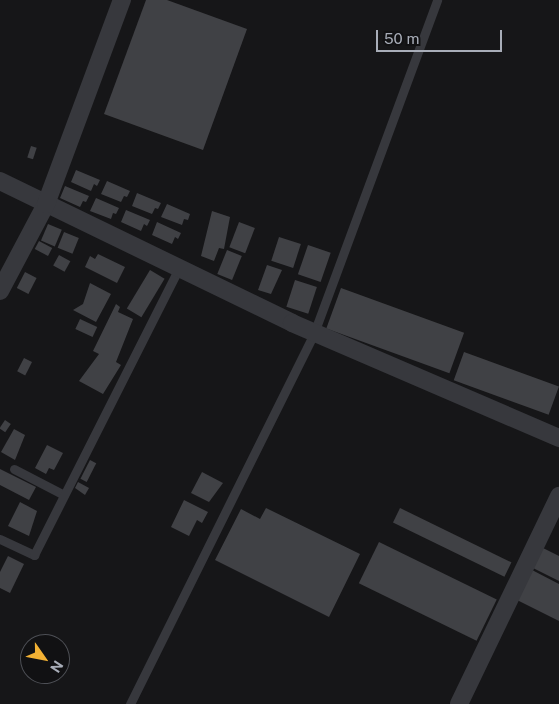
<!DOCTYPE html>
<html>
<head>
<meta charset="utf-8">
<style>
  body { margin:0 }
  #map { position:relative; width:559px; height:704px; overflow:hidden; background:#161618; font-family:"Public Sans",sans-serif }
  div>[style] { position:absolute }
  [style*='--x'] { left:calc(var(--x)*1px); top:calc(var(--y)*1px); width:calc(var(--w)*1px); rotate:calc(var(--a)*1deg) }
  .building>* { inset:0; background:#404145; transform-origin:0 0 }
  .lane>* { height:9px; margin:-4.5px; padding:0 4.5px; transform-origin:4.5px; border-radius:4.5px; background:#37383d }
  .street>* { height:18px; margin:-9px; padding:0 9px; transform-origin:9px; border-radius:9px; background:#37383d }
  span { translate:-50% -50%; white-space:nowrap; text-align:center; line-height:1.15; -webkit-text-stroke:5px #111113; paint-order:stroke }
  .north { position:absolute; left:20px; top:634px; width:50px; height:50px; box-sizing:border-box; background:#111113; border:1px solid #4d4f55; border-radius:50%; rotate:123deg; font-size:14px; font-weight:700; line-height:20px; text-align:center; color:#a8adb8 }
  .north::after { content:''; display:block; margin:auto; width:18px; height:22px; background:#f2b134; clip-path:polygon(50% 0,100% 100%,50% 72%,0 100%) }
  .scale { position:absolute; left:376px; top:30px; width:126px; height:22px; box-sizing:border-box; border:2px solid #a8adb8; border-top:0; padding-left:6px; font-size:15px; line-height:18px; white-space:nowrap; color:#a8adb8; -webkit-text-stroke:4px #111113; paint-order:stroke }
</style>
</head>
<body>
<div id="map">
  <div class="building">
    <div style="clip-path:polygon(146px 0,167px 0,247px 29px,203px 150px,104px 114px)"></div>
    <div style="left:31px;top:146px;width:6px;height:12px;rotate:18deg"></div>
    <div style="clip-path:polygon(76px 170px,100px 180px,97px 186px,94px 184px,91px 191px,71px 182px)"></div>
    <div style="clip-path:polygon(107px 181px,130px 191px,127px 197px,124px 196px,121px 202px,101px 194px)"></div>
    <div style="clip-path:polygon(65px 186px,89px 196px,86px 202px,83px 201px,80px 207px,60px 198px)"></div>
    <div style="clip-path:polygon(137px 193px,161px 203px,158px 209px,155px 208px,152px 214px,132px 206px)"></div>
    <div style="clip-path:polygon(96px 198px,119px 208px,116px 214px,113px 213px,111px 219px,90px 211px)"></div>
    <div style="clip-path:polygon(167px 204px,190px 214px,188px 220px,184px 219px,182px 225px,161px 217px)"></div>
    <div style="clip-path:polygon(126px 210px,150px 220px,147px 226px,144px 224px,141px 231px,121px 222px)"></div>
    <div style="clip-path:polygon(212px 211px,230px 217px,224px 249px,219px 248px,214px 261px,201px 256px)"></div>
    <div style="clip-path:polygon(157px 222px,181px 233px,178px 239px,175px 237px,172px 244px,152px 235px)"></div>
    <div style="left:239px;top:222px;width:17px;height:27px;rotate:21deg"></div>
    <div style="left:48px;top:224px;width:15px;height:18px;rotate:23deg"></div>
    <div style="left:64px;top:232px;width:16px;height:17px;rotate:22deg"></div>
    <div style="left:279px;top:237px;width:23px;height:25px;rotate:18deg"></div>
    <div style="left:39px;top:241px;width:15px;height:9px;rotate:28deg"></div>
    <div style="left:308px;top:245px;width:24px;height:31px;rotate:19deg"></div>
    <div style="left:227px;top:250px;width:16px;height:26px;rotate:22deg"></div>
    <div style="clip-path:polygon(98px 254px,125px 267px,117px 283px,85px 267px,90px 256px,95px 259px)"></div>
    <div style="left:59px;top:255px;width:13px;height:12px;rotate:29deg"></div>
    <div style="clip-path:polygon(267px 265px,282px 270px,271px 294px,258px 290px)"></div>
    <div style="left:150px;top:270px;width:17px;height:45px;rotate:31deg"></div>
    <div style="left:25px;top:272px;width:13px;height:18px;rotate:27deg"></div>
    <div style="left:295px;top:280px;width:23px;height:28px;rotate:18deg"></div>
    <div style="clip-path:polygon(90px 283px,111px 294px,96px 322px,73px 310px,83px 304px)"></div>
    <div style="left:341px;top:288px;width:131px;height:43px;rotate:20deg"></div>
    <div style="clip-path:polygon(116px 304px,120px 307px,118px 312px,133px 319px,116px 362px,121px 365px,103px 394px,79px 381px,99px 354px,93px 351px)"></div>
    <div style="left:80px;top:319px;width:19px;height:11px;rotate:25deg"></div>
    <div style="left:464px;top:352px;width:101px;height:30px;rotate:20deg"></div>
    <div style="left:24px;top:358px;width:9px;height:15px;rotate:27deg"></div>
    <div style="left:5px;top:420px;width:7px;height:10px;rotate:34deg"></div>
    <div style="clip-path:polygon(14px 429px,25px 435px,15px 460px,1px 452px)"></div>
    <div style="clip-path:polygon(47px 445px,63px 453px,54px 470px,49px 468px,46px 474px,35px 468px)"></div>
    <div style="left:90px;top:460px;width:7px;height:21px;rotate:27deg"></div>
    <div style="clip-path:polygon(0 469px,36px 487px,29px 500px,0 485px)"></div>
    <div style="clip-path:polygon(202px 472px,223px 483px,209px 502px,191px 493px)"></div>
    <div style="clip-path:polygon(78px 482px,89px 488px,85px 495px,75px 488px)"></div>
    <div style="clip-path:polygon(184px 500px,208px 512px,202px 523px,197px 520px,189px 536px,171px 527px)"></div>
    <div style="clip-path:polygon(20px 502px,37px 511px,29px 536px,8px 526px)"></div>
    <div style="clip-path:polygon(266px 508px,360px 554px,329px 617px,215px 560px,241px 509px,260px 519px)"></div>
    <div style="left:400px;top:508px;width:124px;height:16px;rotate:26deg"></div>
    <div style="left:379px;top:542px;width:131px;height:46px;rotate:26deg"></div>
    <div style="clip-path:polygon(543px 548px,559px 556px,559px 581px,533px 568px)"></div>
    <div style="clip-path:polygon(8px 556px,24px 564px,10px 593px,0 588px,0 572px)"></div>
    <div style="clip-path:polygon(532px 570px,559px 584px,559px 621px,517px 600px)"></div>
  </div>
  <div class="lane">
    <div style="--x:14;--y:469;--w:56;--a:27.5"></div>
    <div style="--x:0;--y:539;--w:38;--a:25"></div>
    <div style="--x:34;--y:555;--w:322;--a:-63.2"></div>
    <div style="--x:130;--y:704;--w:414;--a:-63.6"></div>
    <div style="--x:314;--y:333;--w:355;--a:-69.7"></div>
  </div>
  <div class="street">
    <div style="--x:0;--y:181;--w:325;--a:25.9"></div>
    <div style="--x:292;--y:323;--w:291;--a:23.3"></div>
    <div style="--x:0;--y:291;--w:98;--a:-62.1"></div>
    <div style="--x:46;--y:204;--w:218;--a:-69.6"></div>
    <div style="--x:459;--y:704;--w:231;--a:-64.3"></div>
  </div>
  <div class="north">N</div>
  <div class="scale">50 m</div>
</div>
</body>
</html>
